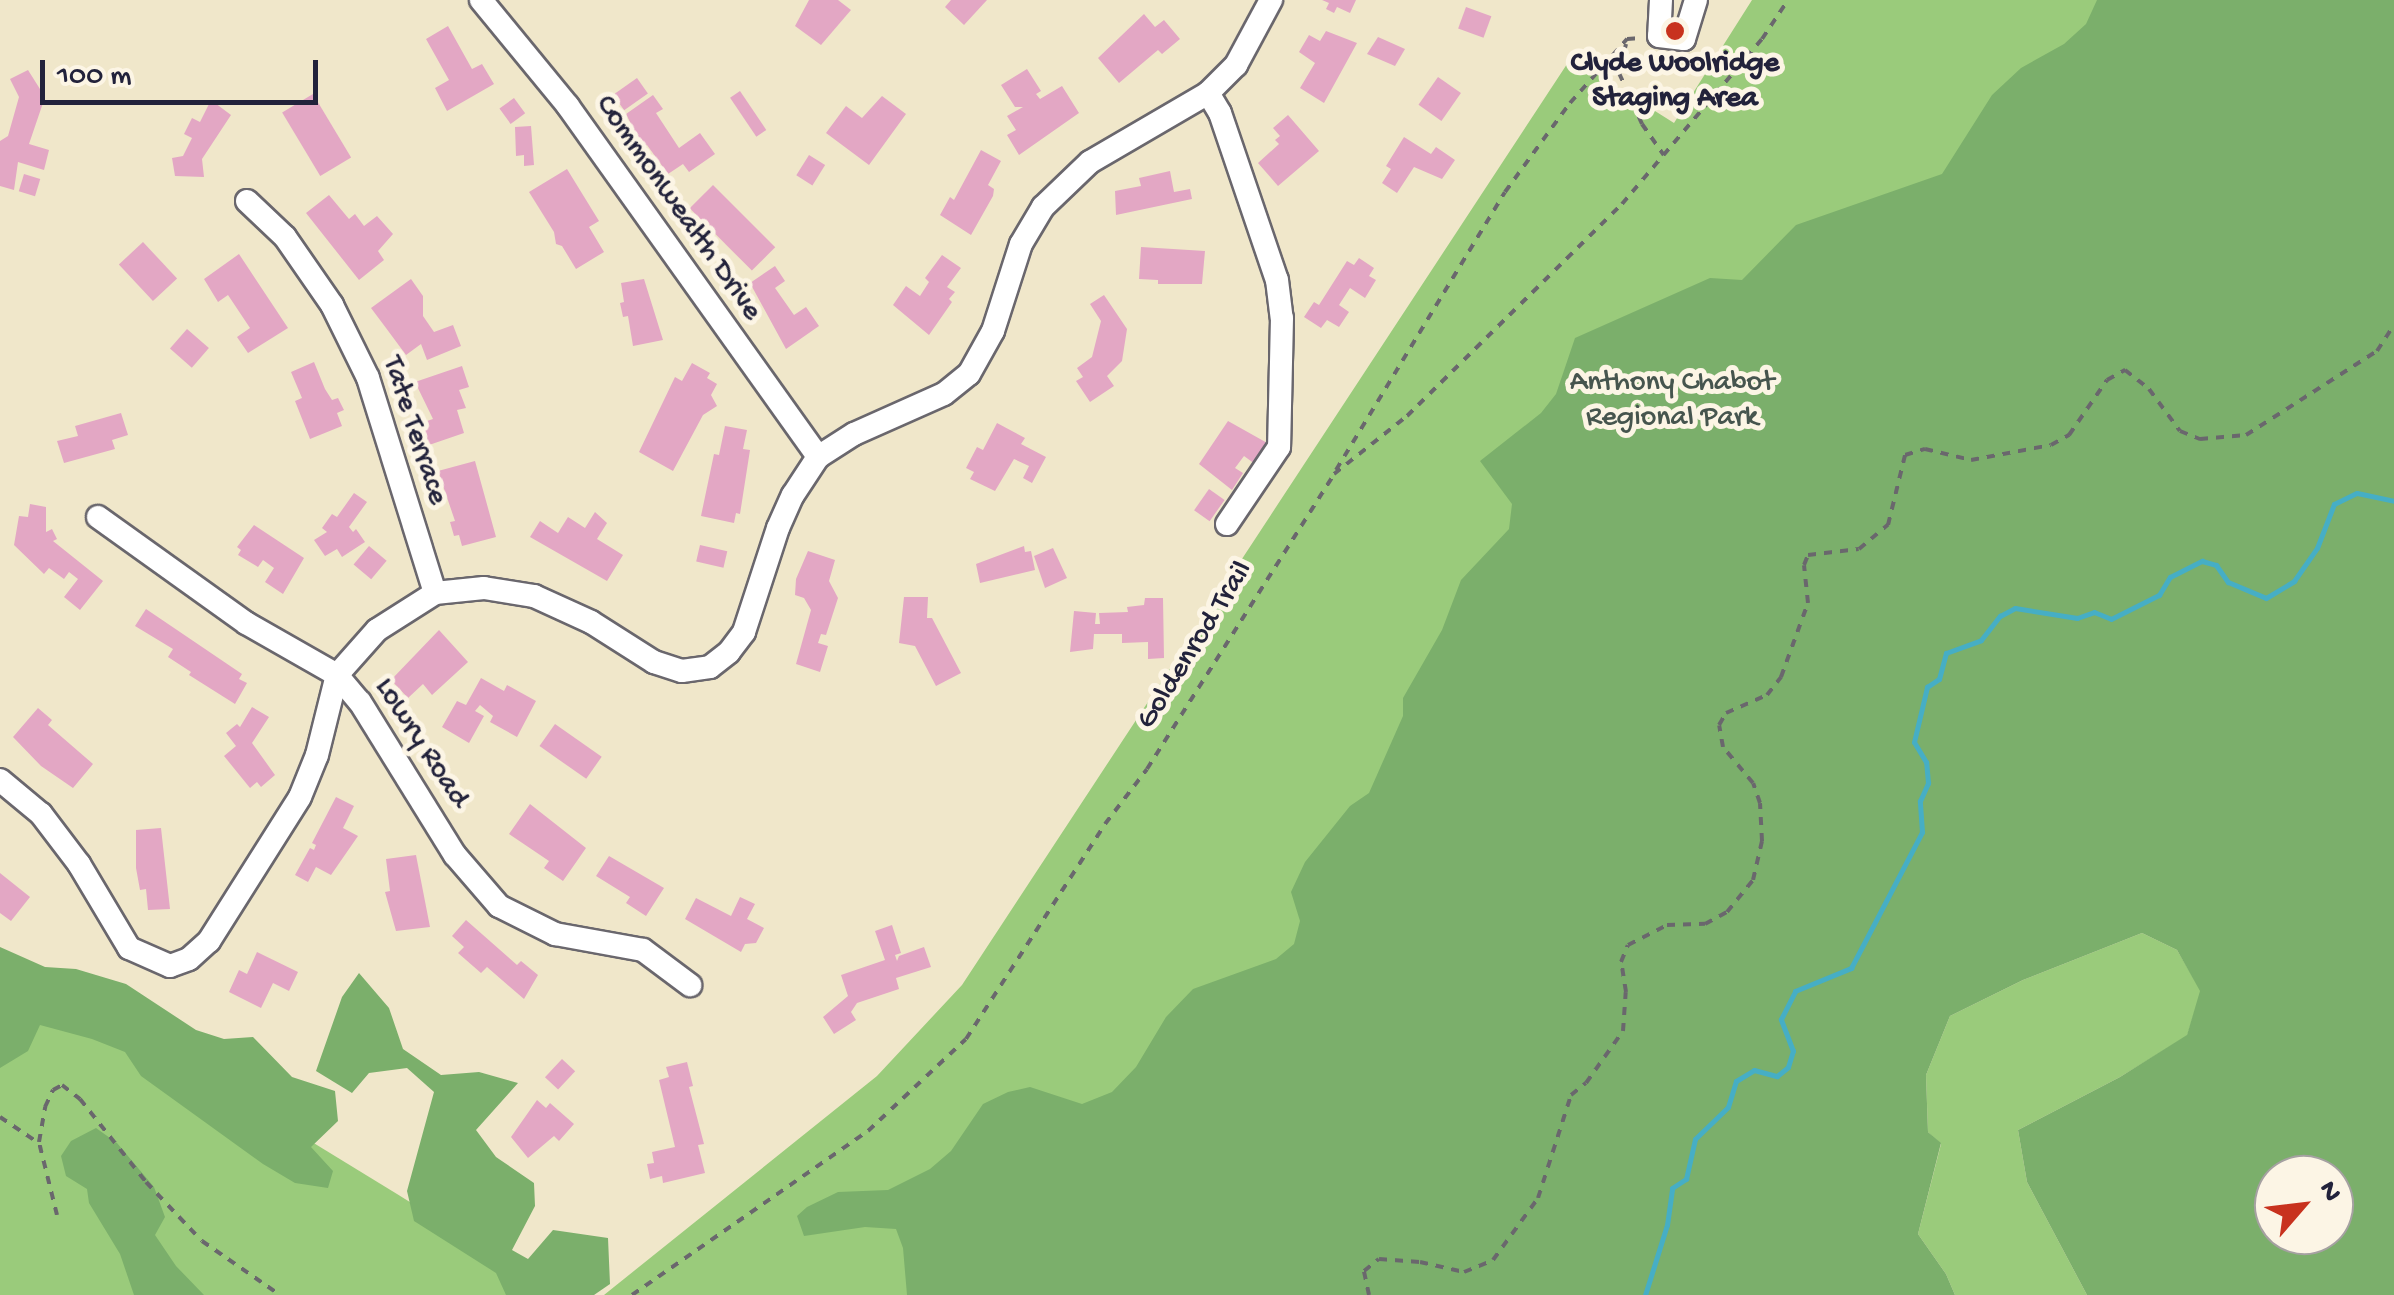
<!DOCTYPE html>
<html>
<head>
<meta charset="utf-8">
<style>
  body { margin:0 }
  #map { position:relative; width:2394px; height:1295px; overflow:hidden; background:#f0e7ca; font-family:"Gochi Hand",sans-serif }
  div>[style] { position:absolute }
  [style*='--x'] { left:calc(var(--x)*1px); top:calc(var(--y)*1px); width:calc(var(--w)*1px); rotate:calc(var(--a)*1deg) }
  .green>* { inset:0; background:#9acb7b }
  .forest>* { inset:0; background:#7baf6b }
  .stream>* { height:5px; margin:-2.5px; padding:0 2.5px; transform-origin:2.5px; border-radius:2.5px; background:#46aec5 }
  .building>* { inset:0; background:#e3a7c4; transform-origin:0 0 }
  .path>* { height:4px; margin-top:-2px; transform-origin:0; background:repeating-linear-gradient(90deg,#6a676d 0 8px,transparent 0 16px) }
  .roads { filter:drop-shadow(2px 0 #6a676d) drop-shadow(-2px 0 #6a676d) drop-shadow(0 2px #6a676d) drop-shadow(0 -2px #6a676d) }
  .minor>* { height:22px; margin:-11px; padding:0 11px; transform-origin:11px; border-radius:11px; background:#fff }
  .dots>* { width:28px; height:28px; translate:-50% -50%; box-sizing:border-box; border:5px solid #fcf5e5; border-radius:50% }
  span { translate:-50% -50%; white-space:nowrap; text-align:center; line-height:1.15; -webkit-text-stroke:10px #fcf5e5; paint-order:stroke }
  .poi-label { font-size:30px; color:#22223b; font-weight:700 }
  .street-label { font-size:30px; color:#22223b }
  .park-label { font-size:30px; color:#46554e }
  .north { position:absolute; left:2254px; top:1155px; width:100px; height:100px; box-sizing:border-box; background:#fcf5e5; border:2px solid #a5a1a1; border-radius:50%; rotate:62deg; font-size:28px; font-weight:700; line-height:40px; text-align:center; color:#22223b }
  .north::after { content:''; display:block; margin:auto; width:35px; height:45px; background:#c8321e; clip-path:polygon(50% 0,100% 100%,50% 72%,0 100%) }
  .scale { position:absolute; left:40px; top:60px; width:278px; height:45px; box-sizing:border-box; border:5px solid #22223b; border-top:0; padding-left:12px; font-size:30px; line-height:35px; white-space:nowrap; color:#22223b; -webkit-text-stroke:8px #fcf5e5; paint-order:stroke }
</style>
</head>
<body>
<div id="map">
  <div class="green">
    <div style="clip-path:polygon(1752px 0,2394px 0,1184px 1295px,604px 1295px,877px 1076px,962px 985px,1571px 58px,1674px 123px)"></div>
    <div style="clip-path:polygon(2142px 933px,2177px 950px,2201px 991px,2187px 1036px,2120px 1077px,2018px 1130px,2027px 1182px,2087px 1295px,1955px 1295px,1946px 1274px,1918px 1234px,1941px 1144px,1928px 1132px,1926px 1075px,1950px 1016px,2023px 980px)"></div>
    <div style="clip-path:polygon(0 951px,397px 1194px,559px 1295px,0 1295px)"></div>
  </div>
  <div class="forest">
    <div style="clip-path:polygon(evenodd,2097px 0,2394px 0,2394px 1295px,2087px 1295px,2027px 1182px,2018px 1130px,2120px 1077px,2187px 1035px,2200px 991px,2177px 950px,2142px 933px,2023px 980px,1950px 1016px,1926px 1075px,1928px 1132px,1941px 1143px,1918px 1234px,1946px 1274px,1955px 1295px,907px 1295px,903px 1248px,896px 1229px,865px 1227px,804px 1236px,797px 1216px,807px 1207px,838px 1192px,888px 1190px,930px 1169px,951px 1151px,983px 1104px,1008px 1092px,1030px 1087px,1082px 1104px,1112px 1092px,1136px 1067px,1166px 1017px,1193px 989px,1276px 959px,1294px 944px,1300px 921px,1291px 892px,1305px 862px,1350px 806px,1369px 793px,1403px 716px,1403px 698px,1442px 630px,1461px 580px,1509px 529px,1512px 504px,1480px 461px,1541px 413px,1556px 394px,1575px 338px,1710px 278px,1742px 280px,1796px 225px,1942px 174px,1992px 95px,2021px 68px,2064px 44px,2086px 24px,2097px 0,2274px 1175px,2334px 1175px,2334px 1235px,2274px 1235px,2274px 1175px)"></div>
    <div style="clip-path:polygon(0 947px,45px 967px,76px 969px,126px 984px,196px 1030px,224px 1039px,253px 1037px,292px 1077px,335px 1091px,338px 1121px,311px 1147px,333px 1171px,328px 1188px,295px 1183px,263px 1164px,141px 1076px,125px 1052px,92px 1039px,40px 1025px,28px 1051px,0 1068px)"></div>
    <div style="clip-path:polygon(359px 973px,389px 1008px,403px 1049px,441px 1075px,479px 1072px,518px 1083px,476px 1130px,496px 1157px,534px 1183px,535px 1206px,512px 1250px,528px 1259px,553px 1230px,608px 1238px,610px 1284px,594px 1295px,506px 1295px,496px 1273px,414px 1221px,407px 1191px,434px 1092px,407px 1068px,369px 1073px,352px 1093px,316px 1071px,342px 997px)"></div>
    <div style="clip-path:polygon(96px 1128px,117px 1143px,154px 1187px,165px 1217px,155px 1235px,176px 1266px,204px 1295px,134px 1295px,120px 1254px,89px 1203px,87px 1189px,66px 1176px,61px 1156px,71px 1141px)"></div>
  </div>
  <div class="stream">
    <div style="--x:1645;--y:1295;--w:73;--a:-72.6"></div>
    <div style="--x:1667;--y:1225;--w:37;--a:-82"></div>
    <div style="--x:1672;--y:1188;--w:17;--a:-33"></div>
    <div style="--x:1686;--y:1179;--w:41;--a:-77.3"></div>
    <div style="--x:1695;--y:1139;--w:46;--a:-44.1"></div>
    <div style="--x:1728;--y:1107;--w:27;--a:-73"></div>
    <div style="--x:1736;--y:1081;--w:21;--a:-31"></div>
    <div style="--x:1754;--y:1070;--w:24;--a:15"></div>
    <div style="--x:1777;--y:1076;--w:14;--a:-39"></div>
    <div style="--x:1788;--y:1067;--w:17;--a:-73"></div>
    <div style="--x:1793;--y:1051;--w:34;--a:-111"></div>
    <div style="--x:1781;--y:1019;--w:31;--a:-63"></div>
    <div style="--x:1795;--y:991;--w:61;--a:-22.3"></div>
    <div style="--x:1851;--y:968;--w:153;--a:-62.4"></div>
    <div style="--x:1922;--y:832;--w:31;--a:-94"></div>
    <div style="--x:1920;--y:801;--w:20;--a:-66"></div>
    <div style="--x:1928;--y:783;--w:21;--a:-95"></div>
    <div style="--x:1926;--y:762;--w:23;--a:-121"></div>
    <div style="--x:1914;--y:742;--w:57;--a:-76.7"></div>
    <div style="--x:1927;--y:687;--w:14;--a:-34"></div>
    <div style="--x:1939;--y:679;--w:27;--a:-75"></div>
    <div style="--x:1946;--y:653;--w:37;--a:-20"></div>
    <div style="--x:1981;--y:640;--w:31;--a:-52"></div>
    <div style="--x:2000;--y:616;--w:17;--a:-28"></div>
    <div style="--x:2015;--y:608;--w:63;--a:9.2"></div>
    <div style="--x:2077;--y:618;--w:18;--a:-19"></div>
    <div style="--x:2094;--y:612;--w:18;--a:22"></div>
    <div style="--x:2111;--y:619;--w:54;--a:-26.6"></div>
    <div style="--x:2159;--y:595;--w:21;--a:-59"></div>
    <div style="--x:2170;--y:577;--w:36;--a:-27"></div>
    <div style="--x:2202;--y:561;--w:15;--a:16"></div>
    <div style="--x:2216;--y:565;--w:21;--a:55"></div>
    <div style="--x:2228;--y:582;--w:41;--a:22.8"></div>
    <div style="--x:2266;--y:598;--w:33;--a:-31"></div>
    <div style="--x:2294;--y:581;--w:40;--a:-55.1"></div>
    <div style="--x:2317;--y:548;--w:47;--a:-68.9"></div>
    <div style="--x:2334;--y:504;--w:25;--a:-26"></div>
    <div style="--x:2357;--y:493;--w:38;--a:12"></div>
  </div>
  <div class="building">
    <div style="clip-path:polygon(809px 0,838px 0,851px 10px,821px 45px,795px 26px)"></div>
    <div style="clip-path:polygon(951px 0,987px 0,964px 25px,945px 7px)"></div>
    <div style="clip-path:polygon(1322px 0,1356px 0,1350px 13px,1337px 7px,1334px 13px,1326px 9px,1329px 3px)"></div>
    <div style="left:1466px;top:7px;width:27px;height:23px;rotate:20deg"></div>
    <div style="clip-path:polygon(1144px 14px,1155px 27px,1164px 20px,1180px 39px,1162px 54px,1158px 50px,1119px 83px,1098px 58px)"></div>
    <div style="clip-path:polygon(448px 26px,472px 69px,482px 64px,494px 84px,447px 111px,435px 88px,449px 80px,426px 39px)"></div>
    <div style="clip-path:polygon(1326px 31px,1357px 43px,1324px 103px,1300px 88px,1315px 63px,1299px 52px,1309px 35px,1320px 41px)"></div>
    <div style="clip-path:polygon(1378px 37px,1405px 49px,1395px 66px,1367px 54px)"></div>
    <div style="clip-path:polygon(1027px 69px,1041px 91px,1036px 94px,1040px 99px,1062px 86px,1079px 113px,1019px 155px,1007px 135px,1016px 130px,1007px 116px,1023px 107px,1015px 107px,1001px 85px)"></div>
    <div style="clip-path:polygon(28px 70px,45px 97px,29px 144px,49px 150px,44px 170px,18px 162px,14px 190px,0 186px,0 141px,8px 136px,19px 97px,10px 79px)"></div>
    <div style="left:1438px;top:77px;width:28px;height:34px;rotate:35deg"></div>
    <div style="left:637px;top:78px;width:19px;height:29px;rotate:55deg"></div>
    <div style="left:740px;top:91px;width:47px;height:12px;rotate:56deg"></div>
    <div style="left:313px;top:94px;width:74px;height:36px;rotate:59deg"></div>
    <div style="clip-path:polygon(653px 95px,663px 109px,656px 113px,679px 148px,700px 133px,715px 154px,689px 172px,683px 164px,668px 174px,647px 145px,643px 148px,626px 114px)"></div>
    <div style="clip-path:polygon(882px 96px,906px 114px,869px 165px,826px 133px,846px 106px,862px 118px)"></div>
    <div style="left:514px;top:98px;width:19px;height:18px;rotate:54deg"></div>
    <div style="clip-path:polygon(211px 100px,231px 115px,202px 159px,204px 177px,175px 176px,172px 158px,183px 156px,192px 138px,184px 134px,192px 118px,200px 122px)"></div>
    <div style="clip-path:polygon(1288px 115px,1319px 151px,1278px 186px,1258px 163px,1279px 144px,1275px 140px,1280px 136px,1273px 128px)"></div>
    <div style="clip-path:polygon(531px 126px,534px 165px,524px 166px,524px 155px,516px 156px,515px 127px)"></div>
    <div style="clip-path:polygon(1404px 137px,1431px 154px,1436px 147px,1455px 160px,1442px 179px,1414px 167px,1397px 193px,1382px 183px,1391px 169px,1386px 166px)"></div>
    <div style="clip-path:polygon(981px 150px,1001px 161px,988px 185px,994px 189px,993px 196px,971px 235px,940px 215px,950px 197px,954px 200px)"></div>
    <div style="left:809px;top:155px;width:19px;height:24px;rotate:32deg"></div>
    <div style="clip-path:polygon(567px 169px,599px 221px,589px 227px,604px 252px,576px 269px,562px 246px,556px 244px,554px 232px,529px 192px)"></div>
    <div style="clip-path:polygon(1170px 171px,1174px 192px,1190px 189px,1192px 199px,1116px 215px,1115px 191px,1141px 186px,1139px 178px)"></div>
    <div style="left:24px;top:174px;width:17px;height:18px;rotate:17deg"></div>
    <div style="left:713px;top:185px;width:88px;height:33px;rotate:45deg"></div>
    <div style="clip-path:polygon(329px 195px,349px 219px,355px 214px,364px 226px,377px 216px,393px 234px,378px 251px,384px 260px,359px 280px,306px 213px)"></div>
    <div style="left:143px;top:242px;width:50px;height:33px;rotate:47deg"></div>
    <div style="clip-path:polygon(1141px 247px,1205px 251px,1202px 284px,1158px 284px,1158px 280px,1139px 279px)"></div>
    <div style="clip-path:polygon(239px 254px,288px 328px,248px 353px,237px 337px,250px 328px,228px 295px,218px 302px,204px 279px)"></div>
    <div style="clip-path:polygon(942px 255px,961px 268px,947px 287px,955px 292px,949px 299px,952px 302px,929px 335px,893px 305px,906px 286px,920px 296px,929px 282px,925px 278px)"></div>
    <div style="clip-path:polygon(1359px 258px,1374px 268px,1369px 276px,1376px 280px,1365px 298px,1350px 288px,1339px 305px,1349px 312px,1339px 327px,1327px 320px,1321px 328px,1304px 317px,1314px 302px,1319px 305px,1347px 261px,1354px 265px)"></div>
    <div style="clip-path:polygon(775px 266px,785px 281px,775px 288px,794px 315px,806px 307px,819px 326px,786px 349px,750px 283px)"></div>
    <div style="clip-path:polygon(411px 279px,423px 296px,423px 316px,434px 332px,453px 325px,461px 346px,427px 360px,421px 344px,406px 355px,386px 328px,371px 308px)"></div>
    <div style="clip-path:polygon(644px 279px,663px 340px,633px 346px,628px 316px,623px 317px,620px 303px,624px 302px,621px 283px)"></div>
    <div style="clip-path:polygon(1104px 295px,1127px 329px,1122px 361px,1107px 376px,1114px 386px,1090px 402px,1076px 381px,1083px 377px,1077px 368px,1092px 357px,1101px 321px,1090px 304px)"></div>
    <div style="left:187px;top:329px;width:29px;height:26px;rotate:41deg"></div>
    <div style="clip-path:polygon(314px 362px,325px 389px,332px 400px,338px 398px,344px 410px,337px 413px,342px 426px,310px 439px,295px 401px,302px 398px,291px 372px)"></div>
    <div style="clip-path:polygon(692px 363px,710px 373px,707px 378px,717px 384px,711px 395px,717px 406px,703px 415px,673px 471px,639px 452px,675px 377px,682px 381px)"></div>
    <div style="clip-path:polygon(462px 366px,469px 387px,459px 390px,466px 408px,457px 410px,464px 433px,429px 445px,421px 423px,433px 419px,415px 382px)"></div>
    <div style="clip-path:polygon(121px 413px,128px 435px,112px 440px,115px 449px,64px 463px,57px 441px,78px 436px,75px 426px)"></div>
    <div style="clip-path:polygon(1228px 421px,1269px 444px,1255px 464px,1244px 456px,1235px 468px,1243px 473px,1232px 490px,1199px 464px)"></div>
    <div style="clip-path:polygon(997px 423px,1025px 438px,1021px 444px,1046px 457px,1032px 483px,1023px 478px,1029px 466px,1014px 459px,995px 491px,970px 479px,974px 472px,966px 468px,977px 447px,983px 450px)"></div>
    <div style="clip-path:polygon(725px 426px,747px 430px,743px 449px,750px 450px,740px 514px,736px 513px,734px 523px,701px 516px,714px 454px,719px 455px)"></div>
    <div style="clip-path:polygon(475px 461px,496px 537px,462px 546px,459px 535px,454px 536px,450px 522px,455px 521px,438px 471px)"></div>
    <div style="left:1209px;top:489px;width:19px;height:26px;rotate:35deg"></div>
    <div style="clip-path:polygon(354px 493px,367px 502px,349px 527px,353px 532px,356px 529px,365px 542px,342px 557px,337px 549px,325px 556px,314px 540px,327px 532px,322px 528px,332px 514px,337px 517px)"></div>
    <div style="clip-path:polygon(30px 504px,46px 507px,46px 532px,52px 529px,57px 539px,53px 541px,103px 581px,80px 610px,64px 597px,78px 579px,69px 572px,64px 579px,49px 568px,44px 574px,14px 545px,19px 516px,28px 517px)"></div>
    <div style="clip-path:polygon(595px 512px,607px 523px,597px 539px,623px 555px,607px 581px,530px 537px,540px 521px,558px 533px,568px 517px,585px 528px)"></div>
    <div style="clip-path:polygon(254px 525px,304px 558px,283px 594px,265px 582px,274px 568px,263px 560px,258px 567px,238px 555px,241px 550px,237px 547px)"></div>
    <div style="left:700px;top:545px;width:28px;height:17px;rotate:13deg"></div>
    <div style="left:369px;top:546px;width:23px;height:24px;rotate:40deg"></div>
    <div style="clip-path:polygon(1024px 546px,1025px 552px,1031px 551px,1035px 570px,980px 583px,976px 564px)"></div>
    <div style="clip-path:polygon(1053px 548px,1067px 578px,1045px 588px,1034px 556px)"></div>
    <div style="clip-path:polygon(808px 551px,835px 560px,829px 581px,838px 598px,826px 635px,821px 634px,818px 643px,828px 646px,820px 672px,796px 664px,811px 610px,804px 598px,795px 595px,796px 579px)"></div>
    <div style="clip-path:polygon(904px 597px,928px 597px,927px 618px,932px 618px,961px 673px,936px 686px,915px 646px,899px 643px)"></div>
    <div style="clip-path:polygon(1145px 598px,1163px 598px,1164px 658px,1148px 659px,1148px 642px,1122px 643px,1122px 634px,1094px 634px,1093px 649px,1070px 652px,1074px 611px,1096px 613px,1095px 624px,1100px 624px,1099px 613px,1128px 612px,1127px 607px,1144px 605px)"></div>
    <div style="clip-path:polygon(146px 609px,242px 674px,239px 679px,247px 683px,235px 704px,189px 675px,191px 672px,168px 657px,173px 649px,135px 626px)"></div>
    <div style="clip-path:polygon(439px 630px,468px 662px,432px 695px,423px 684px,408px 698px,391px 680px)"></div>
    <div style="clip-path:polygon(481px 678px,504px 691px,507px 685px,536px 701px,517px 737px,490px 722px,493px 716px,480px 705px,475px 711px,484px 716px,469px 743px,442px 727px,457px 701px,466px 705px)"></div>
    <div style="clip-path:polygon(252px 707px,269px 717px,252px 743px,275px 775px,261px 787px,257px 782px,250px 788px,224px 756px,236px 746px,226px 733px,237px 724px,240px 727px)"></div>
    <div style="clip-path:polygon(38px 708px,52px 720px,48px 725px,93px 764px,73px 788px,41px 766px,13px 737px)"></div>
    <div style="left:555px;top:724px;width:57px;height:27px;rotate:35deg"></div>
    <div style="clip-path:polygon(336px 797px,354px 806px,343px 828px,358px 836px,331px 875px,316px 867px,308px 882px,295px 875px,310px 848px,314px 850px,316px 845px,312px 843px)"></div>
    <div style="clip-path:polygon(530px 804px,586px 848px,563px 881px,544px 868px,549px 861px,509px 834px)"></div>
    <div style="clip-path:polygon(161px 828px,170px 909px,148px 910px,146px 889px,140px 890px,136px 868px,136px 830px)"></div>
    <div style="clip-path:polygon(416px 855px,430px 927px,396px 931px,385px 892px,390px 891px,386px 859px)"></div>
    <div style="clip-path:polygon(609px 856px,664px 888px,646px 916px,626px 903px,630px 897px,596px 876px)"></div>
    <div style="clip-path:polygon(0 873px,30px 897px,11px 921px,0 913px)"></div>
    <div style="clip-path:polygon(740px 897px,755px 904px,747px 919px,764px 928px,756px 943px,745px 944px,741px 952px,685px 919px,696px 898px,731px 916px)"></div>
    <div style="clip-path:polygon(466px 920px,517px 965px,521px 961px,538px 975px,524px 999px,487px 967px,481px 973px,458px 953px,464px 947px,452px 936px)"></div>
    <div style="clip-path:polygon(892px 925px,901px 953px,895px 955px,897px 961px,899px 956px,924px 947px,931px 967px,896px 978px,899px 989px,857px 1003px,851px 1012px,856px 1020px,834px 1034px,823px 1017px,848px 996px,841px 975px,885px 960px,875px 931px)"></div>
    <div style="clip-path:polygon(257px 952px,298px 972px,289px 991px,273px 983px,261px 1008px,229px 992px,239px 970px,247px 974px)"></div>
    <div style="left:562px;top:1059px;width:18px;height:25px;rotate:43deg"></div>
    <div style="clip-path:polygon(687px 1062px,693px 1086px,689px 1087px,704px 1144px,698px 1145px,705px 1173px,663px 1183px,662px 1176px,650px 1179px,647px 1164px,654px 1163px,652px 1152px,675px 1147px,659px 1080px,669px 1077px,666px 1067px)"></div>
    <div style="clip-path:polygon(537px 1100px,546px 1108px,550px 1103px,574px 1124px,559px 1141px,554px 1136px,528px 1158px,511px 1137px)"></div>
  </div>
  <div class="path">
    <div style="--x:1626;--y:44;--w:30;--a:104"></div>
    <div style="--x:1619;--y:73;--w:56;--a:65.7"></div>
    <div style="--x:1642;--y:124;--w:38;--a:55"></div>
    <div style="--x:1336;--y:470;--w:325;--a:-58.7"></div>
    <div style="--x:1505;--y:192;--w:110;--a:-53.9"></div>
    <div style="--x:1570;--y:103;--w:86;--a:-48.3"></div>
    <div style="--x:1627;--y:39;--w:14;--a:-4"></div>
    <div style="--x:0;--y:1117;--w:45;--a:34"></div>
    <div style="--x:57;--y:1215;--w:75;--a:-103.9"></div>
    <div style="--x:39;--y:1142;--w:36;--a:-80"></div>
    <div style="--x:45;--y:1107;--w:19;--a:-65"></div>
    <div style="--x:53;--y:1090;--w:10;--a:-29"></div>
    <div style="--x:62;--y:1085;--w:23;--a:38"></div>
    <div style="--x:80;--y:1099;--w:106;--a:51.5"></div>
    <div style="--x:146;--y:1182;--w:81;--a:46.5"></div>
    <div style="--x:202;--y:1241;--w:95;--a:34.7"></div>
    <div style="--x:632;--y:1295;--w:287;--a:-34.8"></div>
    <div style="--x:868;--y:1131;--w:134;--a:-43.2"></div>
    <div style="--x:966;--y:1039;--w:256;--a:-57.1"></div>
    <div style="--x:1105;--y:824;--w:69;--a:-52.6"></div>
    <div style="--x:1147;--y:769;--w:349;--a:-57.6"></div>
    <div style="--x:1334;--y:474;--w:93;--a:-38.5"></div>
    <div style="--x:1407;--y:416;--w:302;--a:-44.6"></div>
    <div style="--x:1622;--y:204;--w:216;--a:-49.7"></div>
    <div style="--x:1762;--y:39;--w:47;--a:-56.3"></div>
    <div style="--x:1369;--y:1295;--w:25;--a:-102"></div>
    <div style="--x:1364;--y:1271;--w:19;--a:-39"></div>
    <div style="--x:1379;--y:1259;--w:41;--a:4.2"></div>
    <div style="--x:1420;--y:1262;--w:45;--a:12.8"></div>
    <div style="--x:1464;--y:1272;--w:31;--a:-22"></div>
    <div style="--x:1493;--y:1260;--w:77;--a:-54"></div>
    <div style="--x:1538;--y:1198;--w:108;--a:-72.2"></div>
    <div style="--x:1571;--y:1095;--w:19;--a:-39"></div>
    <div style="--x:1586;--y:1083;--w:64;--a:-54.6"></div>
    <div style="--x:1623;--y:1031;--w:39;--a:-86"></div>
    <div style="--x:1626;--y:992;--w:30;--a:-99"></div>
    <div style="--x:1621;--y:962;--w:18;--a:-68"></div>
    <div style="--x:1628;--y:945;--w:44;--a:-27.1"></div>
    <div style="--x:1667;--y:925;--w:38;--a:-2"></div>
    <div style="--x:1705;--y:924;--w:25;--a:-29"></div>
    <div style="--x:1727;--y:912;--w:41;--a:-50.9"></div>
    <div style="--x:1753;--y:880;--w:40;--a:-77"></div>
    <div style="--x:1762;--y:841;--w:38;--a:-93"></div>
    <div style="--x:1760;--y:803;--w:21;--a:-109"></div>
    <div style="--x:1753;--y:783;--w:47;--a:-129.8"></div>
    <div style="--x:1723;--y:747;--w:22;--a:-100"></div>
    <div style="--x:1719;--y:725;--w:14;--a:-60"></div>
    <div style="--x:1726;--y:713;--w:45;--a:-23.7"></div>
    <div style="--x:1767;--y:695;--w:23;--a:-52"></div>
    <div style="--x:1781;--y:677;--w:79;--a:-70"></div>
    <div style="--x:1808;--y:603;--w:38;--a:-96"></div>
    <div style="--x:1804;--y:565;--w:11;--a:-68"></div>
    <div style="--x:1808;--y:555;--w:51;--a:-6.7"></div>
    <div style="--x:1859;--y:549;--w:38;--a:-40"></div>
    <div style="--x:1888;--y:525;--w:72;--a:-76.3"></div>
    <div style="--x:1905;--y:455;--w:21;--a:-17"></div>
    <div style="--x:1925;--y:449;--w:47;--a:13.4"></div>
    <div style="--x:1971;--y:460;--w:81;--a:-10.6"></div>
    <div style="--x:2051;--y:445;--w:21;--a:-29"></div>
    <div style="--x:2069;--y:435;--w:67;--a:-55.4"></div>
    <div style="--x:2107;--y:380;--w:21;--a:-29"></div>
    <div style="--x:2125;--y:370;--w:31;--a:38"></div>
    <div style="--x:2149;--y:389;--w:52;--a:53.6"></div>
    <div style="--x:2180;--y:431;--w:22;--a:22"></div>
    <div style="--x:2200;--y:439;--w:46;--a:-5"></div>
    <div style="--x:2246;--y:435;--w:156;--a:-32.7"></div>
    <div style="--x:2377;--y:351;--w:31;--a:-57"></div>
  </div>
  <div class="roads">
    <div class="minor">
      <div style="--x:481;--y:0;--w:137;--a:50.6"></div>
      <div style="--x:568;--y:106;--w:431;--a:54.5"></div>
      <div style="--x:1661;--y:0;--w:36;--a:93"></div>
      <div style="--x:1659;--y:36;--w:25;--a:7"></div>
      <div style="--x:1684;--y:39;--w:41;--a:-72.9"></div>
      <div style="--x:1208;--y:93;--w:23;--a:59"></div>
      <div style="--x:1220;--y:113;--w:176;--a:71.2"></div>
      <div style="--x:1277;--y:280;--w:38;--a:83"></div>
      <div style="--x:1282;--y:318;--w:129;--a:91.3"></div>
      <div style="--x:1279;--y:447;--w:93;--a:124"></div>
      <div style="--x:247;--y:201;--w:52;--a:43.5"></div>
      <div style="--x:285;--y:237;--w:83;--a:55.3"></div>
      <div style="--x:332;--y:305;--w:81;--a:63.7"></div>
      <div style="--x:368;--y:378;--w:225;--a:72.7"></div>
      <div style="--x:98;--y:517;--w:182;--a:35.6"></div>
      <div style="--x:246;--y:623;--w:105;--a:29.7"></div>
      <div style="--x:337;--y:675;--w:35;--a:50"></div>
      <div style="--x:360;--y:702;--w:180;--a:58.2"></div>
      <div style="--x:455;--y:855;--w:67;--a:49.2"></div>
      <div style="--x:499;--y:906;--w:63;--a:26.6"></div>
      <div style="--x:555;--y:934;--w:89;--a:10.3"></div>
      <div style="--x:643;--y:950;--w:59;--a:36.7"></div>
      <div style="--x:0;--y:780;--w:53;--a:39.7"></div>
      <div style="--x:41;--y:814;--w:63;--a:52.8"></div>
      <div style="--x:79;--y:864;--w:98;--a:59.2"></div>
      <div style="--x:129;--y:948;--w:45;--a:23.7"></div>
      <div style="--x:170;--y:966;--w:20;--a:-20"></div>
      <div style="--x:189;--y:959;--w:27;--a:-42"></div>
      <div style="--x:209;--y:941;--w:170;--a:-57.7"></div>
      <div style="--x:300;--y:797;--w:45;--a:-68"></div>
      <div style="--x:317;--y:755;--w:82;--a:-76"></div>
      <div style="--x:337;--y:675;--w:60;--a:-48.4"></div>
      <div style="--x:377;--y:630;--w:69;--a:-32.5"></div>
      <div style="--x:435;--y:593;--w:49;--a:-5.8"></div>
      <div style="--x:484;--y:588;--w:51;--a:9.1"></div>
      <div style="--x:534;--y:596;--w:63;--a:24.5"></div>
      <div style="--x:591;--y:622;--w:75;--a:32.4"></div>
      <div style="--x:654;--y:662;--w:29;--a:18"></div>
      <div style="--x:682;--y:671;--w:28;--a:-8"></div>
      <div style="--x:710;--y:667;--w:24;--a:-38"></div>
      <div style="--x:729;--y:652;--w:25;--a:-53"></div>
      <div style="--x:744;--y:632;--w:109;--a:-71.9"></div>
      <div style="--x:778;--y:528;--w:36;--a:-66"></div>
      <div style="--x:793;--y:495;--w:45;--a:-56.7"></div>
      <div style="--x:818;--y:457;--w:43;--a:-32.6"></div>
      <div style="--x:854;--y:434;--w:98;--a:-24"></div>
      <div style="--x:944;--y:394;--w:32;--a:-39"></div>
      <div style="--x:969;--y:374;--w:49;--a:-60.8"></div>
      <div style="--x:993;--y:331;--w:91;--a:-72.2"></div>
      <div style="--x:1021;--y:244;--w:43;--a:-59.3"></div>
      <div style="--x:1043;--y:207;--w:65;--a:-43.8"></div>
      <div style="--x:1090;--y:162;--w:137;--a:-30.3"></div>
      <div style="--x:1208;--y:93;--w:40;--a:-45"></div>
      <div style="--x:1236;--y:65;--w:74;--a:-61.7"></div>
    </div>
  </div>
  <div class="dots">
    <div style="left:1675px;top:31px;background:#c8321e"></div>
  </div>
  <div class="poi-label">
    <span style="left:1675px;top:82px">Clyde Woolridge<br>Staging Area</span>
  </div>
  <div class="street-label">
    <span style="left:677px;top:209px;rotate:55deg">Commonwealth Drive</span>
    <span style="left:413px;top:431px;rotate:72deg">Tate Terrace</span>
    <span style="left:1196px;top:646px;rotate:-58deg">Goldenrod Trail</span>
    <span style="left:420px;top:744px;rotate:57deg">Lowry Road</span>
  </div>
  <div class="park-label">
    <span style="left:1672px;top:401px">Anthony Chabot<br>Regional Park</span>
  </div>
  <div class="north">N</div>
  <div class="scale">100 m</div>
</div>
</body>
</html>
